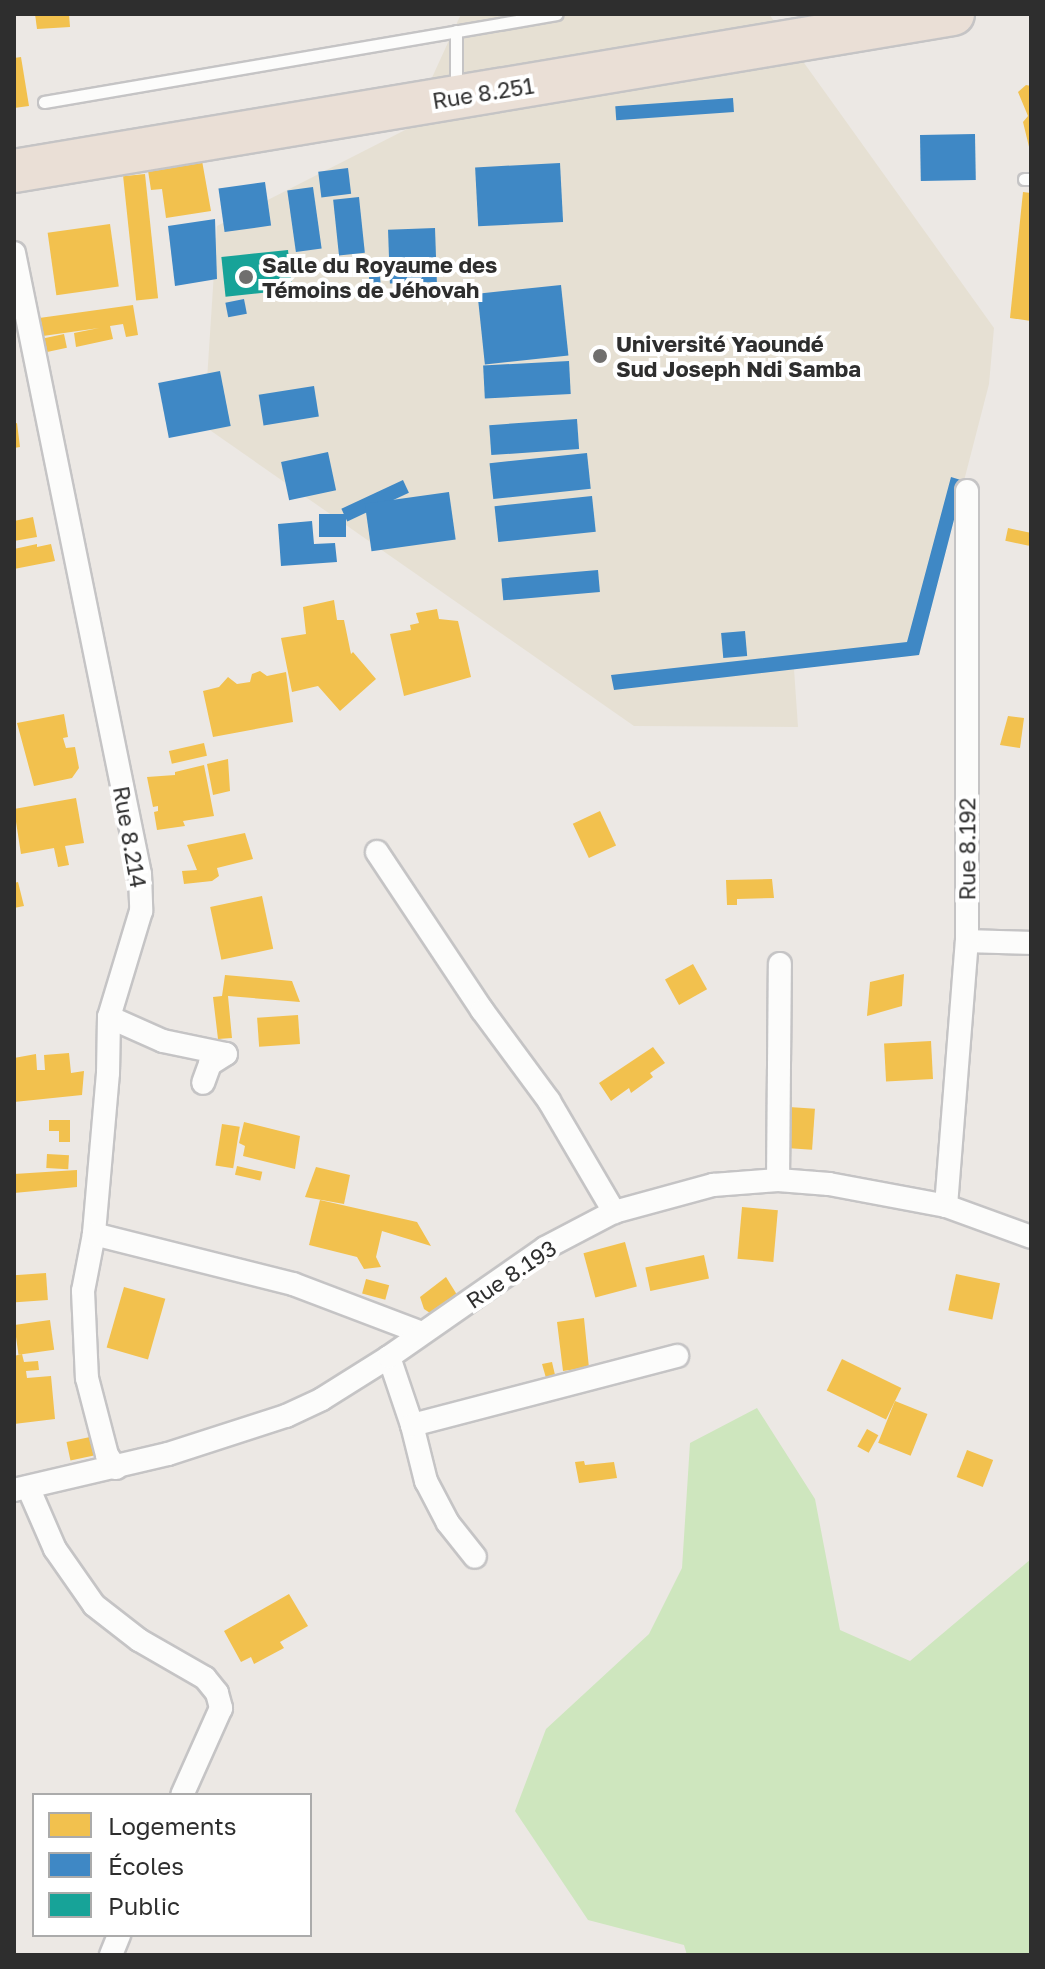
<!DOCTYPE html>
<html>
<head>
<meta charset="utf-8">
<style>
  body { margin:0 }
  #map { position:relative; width:1045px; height:1969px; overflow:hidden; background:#ece8e4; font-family:"Golos Text",sans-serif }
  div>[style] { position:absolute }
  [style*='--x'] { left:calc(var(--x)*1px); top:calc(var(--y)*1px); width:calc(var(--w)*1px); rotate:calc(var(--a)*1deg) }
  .education>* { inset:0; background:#e6e0d3 }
  .green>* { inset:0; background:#cee6be }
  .homes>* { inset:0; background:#f2c14e; transform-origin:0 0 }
  .schools>* { inset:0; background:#3f88c5; transform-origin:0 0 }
  .public>* { inset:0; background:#17a398; transform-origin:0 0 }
  .roads { filter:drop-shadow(2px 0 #c5c4c5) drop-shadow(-2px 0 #c5c4c5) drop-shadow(0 2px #c5c4c5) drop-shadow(0 -2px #c5c4c5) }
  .lane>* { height:11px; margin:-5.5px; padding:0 5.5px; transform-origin:5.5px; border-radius:5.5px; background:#fcfcfb }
  .street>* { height:22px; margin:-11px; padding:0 11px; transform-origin:11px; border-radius:11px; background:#fcfcfb }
  .highway>* { height:42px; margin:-21px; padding:0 21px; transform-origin:21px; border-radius:21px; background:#eadfd6 }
  .dots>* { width:22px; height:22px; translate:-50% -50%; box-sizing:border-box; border:4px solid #fff; border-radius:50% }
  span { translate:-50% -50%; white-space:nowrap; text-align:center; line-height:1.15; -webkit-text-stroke:8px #fff; paint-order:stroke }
  .street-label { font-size:22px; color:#2e2e2e }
  .poi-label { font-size:22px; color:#2e2e2e; font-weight:700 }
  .left { translate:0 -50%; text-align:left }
  .frame { position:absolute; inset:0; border:16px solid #2e2e2e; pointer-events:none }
  .legend { position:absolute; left:32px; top:1793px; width:280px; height:144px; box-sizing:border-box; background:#fff; border:2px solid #ababab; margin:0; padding:10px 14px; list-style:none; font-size:24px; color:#2e2e2e }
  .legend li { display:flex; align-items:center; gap:16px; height:40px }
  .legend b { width:40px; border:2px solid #ababab }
</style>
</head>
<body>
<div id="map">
  <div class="education">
    <div style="clip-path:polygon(461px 14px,769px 14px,994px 328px,989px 384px,919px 655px,794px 669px,798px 727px,634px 726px,204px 426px,217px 226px,409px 128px)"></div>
  </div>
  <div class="green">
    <div style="clip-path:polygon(757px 1408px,815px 1499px,840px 1630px,910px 1661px,1031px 1559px,1031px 1955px,687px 1955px,684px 1945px,588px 1920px,515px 1811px,546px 1729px,649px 1634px,682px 1568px,690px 1443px)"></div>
  </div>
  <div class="homes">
    <div style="clip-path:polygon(35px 14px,69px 14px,70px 27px,37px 29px)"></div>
    <div style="clip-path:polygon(21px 57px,29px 106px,14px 108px,14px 58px)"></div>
    <div style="clip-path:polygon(1026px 85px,1031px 86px,1030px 151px,1023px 122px,1028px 116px,1018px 92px)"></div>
    <div style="clip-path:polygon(201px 155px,211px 211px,166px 218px,162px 189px,151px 190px,147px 164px)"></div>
    <div style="left:145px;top:174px;width:125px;height:22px;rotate:84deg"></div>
    <div style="clip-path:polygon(1023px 192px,1031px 193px,1031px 321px,1010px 318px)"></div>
    <div style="left:110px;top:224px;width:63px;height:63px;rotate:82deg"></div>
    <div style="clip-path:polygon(133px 305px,138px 335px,126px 337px,123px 324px,110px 326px,113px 339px,76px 347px,74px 333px,99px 328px,36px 337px,32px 319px)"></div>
    <div style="left:64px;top:334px;width:14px;height:25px;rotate:78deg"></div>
    <div style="clip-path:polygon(17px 423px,20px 447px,14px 448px,14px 424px)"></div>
    <div style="clip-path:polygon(33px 517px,37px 537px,14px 541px,14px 521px)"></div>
    <div style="left:1008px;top:528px;width:24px;height:13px;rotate:12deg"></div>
    <div style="clip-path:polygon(37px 544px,37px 547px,51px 544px,55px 561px,14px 569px,14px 549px)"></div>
    <div style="clip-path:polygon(334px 600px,337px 620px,344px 620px,351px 654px,353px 652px,376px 679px,340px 711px,318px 686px,292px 692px,281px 638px,306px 634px,303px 607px)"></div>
    <div style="clip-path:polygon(437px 609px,439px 619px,458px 621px,471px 677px,404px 696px,390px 634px,411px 630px,410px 625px,419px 623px,416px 613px)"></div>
    <div style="clip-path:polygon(260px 671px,267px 676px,286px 672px,293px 722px,213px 737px,203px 691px,219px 687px,228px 677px,237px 684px,250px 682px,252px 674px)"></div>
    <div style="clip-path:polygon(64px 714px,68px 737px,63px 738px,66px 748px,75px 747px,79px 768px,72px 778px,34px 786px,17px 723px)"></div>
    <div style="clip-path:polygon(1008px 716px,1024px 718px,1020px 748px,1000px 745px)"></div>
    <div style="left:204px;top:743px;width:13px;height:36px;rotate:77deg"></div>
    <div style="clip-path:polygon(228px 759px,230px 791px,213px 795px,207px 764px)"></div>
    <div style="clip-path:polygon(204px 765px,214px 816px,183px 821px,185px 826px,157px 830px,154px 812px,158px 811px,158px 806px,153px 807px,147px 777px,175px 775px,175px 772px)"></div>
    <div style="clip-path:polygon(76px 798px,84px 843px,65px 846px,69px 865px,58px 867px,54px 848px,21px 854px,14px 809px)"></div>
    <div style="left:600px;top:811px;width:38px;height:30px;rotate:65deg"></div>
    <div style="clip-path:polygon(245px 833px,253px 859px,217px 868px,219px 876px,212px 881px,184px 884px,182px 871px,197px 870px,187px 845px)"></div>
    <div style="clip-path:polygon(772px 879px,774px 898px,737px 899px,737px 905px,727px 905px,726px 880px)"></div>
    <div style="clip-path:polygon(18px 882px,24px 906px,14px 908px,14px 883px)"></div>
    <div style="left:262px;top:896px;width:54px;height:53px;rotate:78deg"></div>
    <div style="left:693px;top:964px;width:29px;height:32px;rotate:61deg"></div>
    <div style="clip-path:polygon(904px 974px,902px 1006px,867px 1016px,870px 982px)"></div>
    <div style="clip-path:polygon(225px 975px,292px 981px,300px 1002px,228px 996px,232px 1038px,218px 1039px,213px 997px,222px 996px)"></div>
    <div style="left:298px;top:1015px;width:29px;height:41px;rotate:86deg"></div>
    <div style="left:931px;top:1041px;width:38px;height:47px;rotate:87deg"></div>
    <div style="clip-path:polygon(653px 1047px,665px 1063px,650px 1073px,653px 1077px,631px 1093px,629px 1088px,611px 1101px,599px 1083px)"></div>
    <div style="clip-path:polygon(69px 1053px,71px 1073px,84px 1071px,82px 1095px,14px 1102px,14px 1058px,36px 1054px,37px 1070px,45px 1070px,44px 1055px)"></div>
    <div style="left:789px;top:1107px;width:26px;height:41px;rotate:4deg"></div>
    <div style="clip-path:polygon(49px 1120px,70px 1120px,70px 1142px,59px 1142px,59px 1131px,49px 1131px)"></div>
    <div style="clip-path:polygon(244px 1122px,300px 1136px,295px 1169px,243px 1156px,245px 1146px,239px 1143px)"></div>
    <div style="left:222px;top:1124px;width:18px;height:42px;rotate:9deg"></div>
    <div style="left:47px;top:1154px;width:22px;height:14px;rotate:3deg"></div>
    <div style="left:237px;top:1166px;width:26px;height:9px;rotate:13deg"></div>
    <div style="clip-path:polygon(316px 1167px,350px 1175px,344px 1204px,305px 1197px)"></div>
    <div style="clip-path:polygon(77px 1170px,77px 1187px,14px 1193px,14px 1174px)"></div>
    <div style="clip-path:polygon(320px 1200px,417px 1222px,431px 1246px,382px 1231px,376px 1257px,381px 1267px,364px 1269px,357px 1257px,309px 1245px)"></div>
    <div style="left:742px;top:1207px;width:36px;height:52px;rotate:5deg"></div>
    <div style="left:625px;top:1242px;width:46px;height:43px;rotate:75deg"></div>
    <div style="left:704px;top:1255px;width:24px;height:60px;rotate:78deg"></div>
    <div style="left:46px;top:1273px;width:27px;height:32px;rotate:86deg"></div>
    <div style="left:956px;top:1274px;width:45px;height:37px;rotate:12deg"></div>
    <div style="clip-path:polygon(446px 1277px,459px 1298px,433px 1315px,424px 1309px,420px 1297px)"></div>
    <div style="left:366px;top:1279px;width:24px;height:15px;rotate:15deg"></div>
    <div style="left:124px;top:1287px;width:43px;height:63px;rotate:16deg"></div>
    <div style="clip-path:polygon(584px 1318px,590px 1378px,578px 1379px,577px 1369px,563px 1371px,557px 1322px)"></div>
    <div style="left:50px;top:1320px;width:30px;height:36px;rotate:82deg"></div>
    <div style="clip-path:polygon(22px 1354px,24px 1362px,38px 1361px,39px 1370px,26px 1371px,27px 1378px,51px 1376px,55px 1419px,14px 1424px,14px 1356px)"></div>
    <div style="left:842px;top:1359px;width:66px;height:35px;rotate:26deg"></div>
    <div style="clip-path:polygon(552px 1362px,555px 1375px,546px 1378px,542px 1364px)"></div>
    <div style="left:895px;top:1401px;width:35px;height:45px;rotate:22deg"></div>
    <div style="left:867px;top:1429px;width:13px;height:20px;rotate:29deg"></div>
    <div style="left:90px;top:1437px;width:19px;height:24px;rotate:78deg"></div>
    <div style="left:967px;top:1450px;width:28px;height:29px;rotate:21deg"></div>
    <div style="clip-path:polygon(584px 1461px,585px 1465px,614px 1462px,617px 1478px,579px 1483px,575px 1462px)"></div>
    <div style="clip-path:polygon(289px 1594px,308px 1626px,280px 1642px,284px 1648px,254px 1664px,251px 1657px,241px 1662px,224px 1631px)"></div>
  </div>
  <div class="schools">
    <div style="left:733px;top:98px;width:14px;height:118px;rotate:86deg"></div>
    <div style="left:975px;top:134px;width:46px;height:55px;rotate:89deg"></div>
    <div style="left:560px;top:163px;width:59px;height:85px;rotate:87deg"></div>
    <div style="left:348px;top:168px;width:26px;height:30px;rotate:83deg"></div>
    <div style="left:265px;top:182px;width:44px;height:47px;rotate:82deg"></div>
    <div style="left:313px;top:187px;width:62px;height:26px;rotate:82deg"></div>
    <div style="left:359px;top:197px;width:56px;height:26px;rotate:84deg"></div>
    <div style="clip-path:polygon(215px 219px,217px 279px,175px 286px,168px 226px)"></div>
    <div style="left:435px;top:228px;width:54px;height:47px;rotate:88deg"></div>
    <div style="left:380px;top:276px;width:16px;height:11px;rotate:86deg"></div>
    <div style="left:561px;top:285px;width:71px;height:84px;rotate:84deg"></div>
    <div style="left:244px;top:299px;width:15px;height:19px;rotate:79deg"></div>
    <div style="left:569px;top:361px;width:33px;height:86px;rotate:87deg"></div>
    <div style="left:220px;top:371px;width:56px;height:63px;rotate:79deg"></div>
    <div style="left:314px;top:386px;width:31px;height:56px;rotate:81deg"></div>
    <div style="left:577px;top:419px;width:30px;height:88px;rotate:86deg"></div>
    <div style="left:328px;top:452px;width:39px;height:48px;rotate:78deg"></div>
    <div style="left:587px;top:453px;width:36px;height:98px;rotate:84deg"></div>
    <div style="clip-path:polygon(951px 477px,964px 481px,919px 655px,614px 690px,611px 675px,907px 642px)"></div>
    <div style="left:403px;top:480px;width:14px;height:68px;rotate:65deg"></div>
    <div style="left:449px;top:492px;width:48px;height:85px;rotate:82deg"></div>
    <div style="left:592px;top:496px;width:36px;height:98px;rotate:84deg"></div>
    <div style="left:319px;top:514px;width:27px;height:23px"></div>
    <div style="clip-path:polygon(312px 521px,314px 544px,335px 543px,337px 562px,281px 566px,278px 524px)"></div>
    <div style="left:598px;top:570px;width:22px;height:97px;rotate:85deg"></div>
    <div style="left:745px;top:631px;width:25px;height:24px;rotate:85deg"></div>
  </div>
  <div class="public">
    <div style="left:288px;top:250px;width:40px;height:67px;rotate:84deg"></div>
  </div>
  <div class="roads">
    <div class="lane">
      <div style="--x:456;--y:31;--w:57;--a:90"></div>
      <div style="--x:44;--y:102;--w:520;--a:-9.73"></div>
      <div style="--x:1024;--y:179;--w:7;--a:0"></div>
    </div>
    <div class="street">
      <div style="--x:14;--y:253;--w:634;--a:78.53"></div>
      <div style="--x:140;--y:874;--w:37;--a:88"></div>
      <div style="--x:141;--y:911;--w:111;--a:106.8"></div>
      <div style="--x:109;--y:1017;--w:56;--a:91"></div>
      <div style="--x:108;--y:1073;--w:162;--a:95"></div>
      <div style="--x:94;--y:1234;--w:58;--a:100.9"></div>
      <div style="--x:83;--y:1291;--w:87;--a:87.4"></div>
      <div style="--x:87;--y:1378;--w:80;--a:75.4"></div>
      <div style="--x:107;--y:1455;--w:16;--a:55"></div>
      <div style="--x:377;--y:852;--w:190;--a:56.4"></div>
      <div style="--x:482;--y:1010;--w:113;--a:53.6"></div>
      <div style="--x:549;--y:1101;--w:129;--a:59.6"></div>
      <div style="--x:967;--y:941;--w:64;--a:1.8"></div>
      <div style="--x:109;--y:1017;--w:59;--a:24"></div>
      <div style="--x:163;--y:1041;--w:64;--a:11.7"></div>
      <div style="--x:226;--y:1054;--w:19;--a:148"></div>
      <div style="--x:210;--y:1064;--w:20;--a:110"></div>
      <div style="--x:778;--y:1180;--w:216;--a:-89.5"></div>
      <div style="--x:946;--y:1206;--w:266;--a:-85.5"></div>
      <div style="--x:967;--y:941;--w:450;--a:-90"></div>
      <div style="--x:94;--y:1234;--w:205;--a:14.1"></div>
      <div style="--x:293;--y:1284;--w:138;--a:20.8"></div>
      <div style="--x:389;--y:1357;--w:72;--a:71.3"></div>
      <div style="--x:412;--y:1425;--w:58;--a:76"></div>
      <div style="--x:426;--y:1481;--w:47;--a:62.4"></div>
      <div style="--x:448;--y:1523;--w:43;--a:51.5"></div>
      <div style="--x:412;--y:1425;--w:274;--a:-14.6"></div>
      <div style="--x:28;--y:1487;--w:68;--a:66.5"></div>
      <div style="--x:55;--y:1549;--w:68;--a:55.1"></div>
      <div style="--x:94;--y:1605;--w:57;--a:37.9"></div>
      <div style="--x:139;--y:1640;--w:76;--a:29.9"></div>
      <div style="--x:205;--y:1678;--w:19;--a:51"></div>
      <div style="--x:217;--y:1693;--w:16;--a:75"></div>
      <div style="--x:221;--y:1708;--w:95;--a:114.1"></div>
      <div style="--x:14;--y:1490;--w:158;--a:-13.2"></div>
      <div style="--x:168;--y:1454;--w:124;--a:-17.9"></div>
      <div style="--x:286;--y:1416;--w:40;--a:-25"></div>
      <div style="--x:322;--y:1399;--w:79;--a:-32.1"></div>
      <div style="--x:389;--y:1357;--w:190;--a:-34.9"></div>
      <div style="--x:545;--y:1248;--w:78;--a:-27.6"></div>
      <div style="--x:614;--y:1212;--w:103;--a:-15.3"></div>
      <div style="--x:713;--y:1185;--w:65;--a:-4.4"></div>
      <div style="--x:778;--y:1180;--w:51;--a:4.5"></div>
      <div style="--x:829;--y:1184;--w:119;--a:10.6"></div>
      <div style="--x:946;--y:1206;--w:90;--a:20"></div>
      <div style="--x:111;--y:1955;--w:22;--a:-68"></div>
    </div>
    <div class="highway">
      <div style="--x:14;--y:171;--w:952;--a:-9.49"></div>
    </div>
  </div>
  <div class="dots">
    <div style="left:246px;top:277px;background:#706f6e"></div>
    <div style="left:600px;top:356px;background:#706f6e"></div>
  </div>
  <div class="street-label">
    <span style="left:483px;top:93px;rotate:-9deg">Rue 8.251</span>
    <span style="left:130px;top:837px;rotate:80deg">Rue 8.214</span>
    <span style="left:967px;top:849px;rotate:-90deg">Rue 8.192</span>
    <span style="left:511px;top:1274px;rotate:-34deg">Rue 8.193</span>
  </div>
  <div class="poi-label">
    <span class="left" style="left:262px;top:277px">Salle du Royaume des<br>Témoins de Jéhovah</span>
    <span class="left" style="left:616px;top:356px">Université Yaoundé<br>Sud Joseph Ndi Samba</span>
  </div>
  <div class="frame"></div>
  <ul class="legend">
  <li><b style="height:22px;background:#f2c14e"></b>Logements</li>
  <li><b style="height:22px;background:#3f88c5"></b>Écoles</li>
  <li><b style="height:22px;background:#17a398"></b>Public</li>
  </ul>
</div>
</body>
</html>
